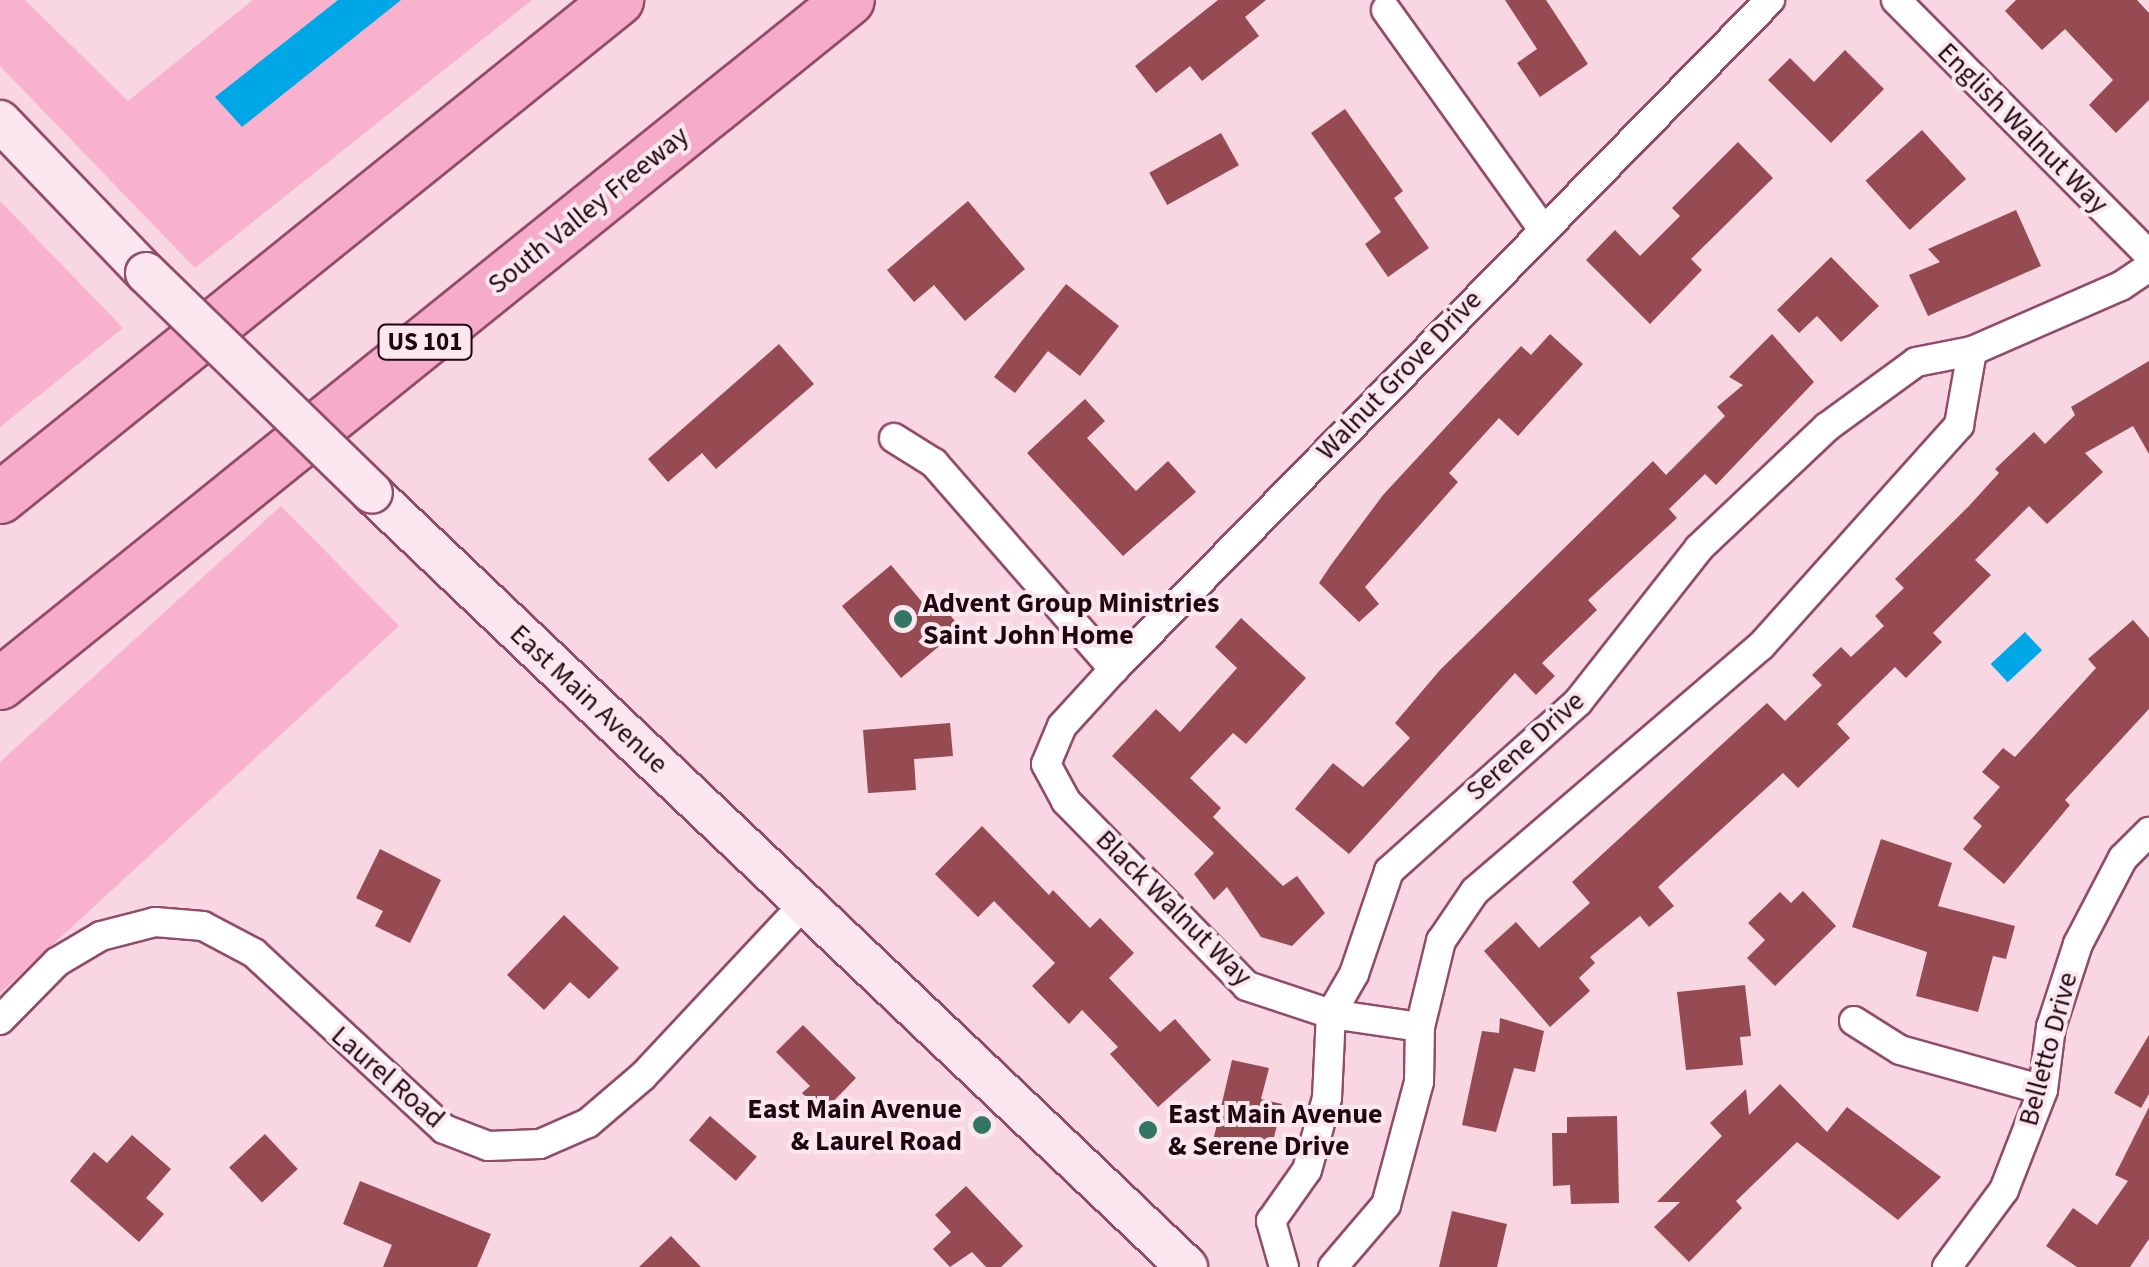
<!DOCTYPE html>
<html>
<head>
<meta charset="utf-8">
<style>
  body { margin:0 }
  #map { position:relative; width:2149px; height:1267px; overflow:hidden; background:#f8d6e2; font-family:"Source Sans 3",sans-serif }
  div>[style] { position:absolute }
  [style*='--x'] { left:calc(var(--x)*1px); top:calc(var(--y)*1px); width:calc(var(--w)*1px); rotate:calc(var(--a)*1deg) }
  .green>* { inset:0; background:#f8b2cd }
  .water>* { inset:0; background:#00a7e6; transform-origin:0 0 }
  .building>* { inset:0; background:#964a52; transform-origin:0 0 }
  .roads { filter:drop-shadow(2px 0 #924b69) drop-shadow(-2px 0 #924b69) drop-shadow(0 2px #924b69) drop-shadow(0 -2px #924b69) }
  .street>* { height:28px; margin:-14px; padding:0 14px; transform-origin:14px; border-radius:14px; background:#fff }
  .secondary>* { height:40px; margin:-20px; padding:0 20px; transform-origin:20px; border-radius:20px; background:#fce6ef }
  .highway>* { height:50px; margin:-25px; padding:0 25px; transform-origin:25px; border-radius:25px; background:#f6acc9 }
  .bridges { filter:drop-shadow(2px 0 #924b69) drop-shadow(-2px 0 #924b69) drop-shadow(0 2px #924b69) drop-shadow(0 -2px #924b69) }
  .secondary-bridge>* { height:40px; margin:-20px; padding:0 20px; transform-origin:20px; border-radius:20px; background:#fce6ef }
  .dots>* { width:28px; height:28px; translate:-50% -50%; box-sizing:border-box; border:5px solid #fae8ee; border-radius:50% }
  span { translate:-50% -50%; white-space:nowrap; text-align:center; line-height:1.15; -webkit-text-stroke:8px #fae8ee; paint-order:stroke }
  .shield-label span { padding:2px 8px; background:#fae8ee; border:2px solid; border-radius:8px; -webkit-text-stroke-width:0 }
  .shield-label { font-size:25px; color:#210612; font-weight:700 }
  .street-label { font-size:28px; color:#210612 }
  .poi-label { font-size:28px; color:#210612; font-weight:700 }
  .left { translate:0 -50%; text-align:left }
  .right { translate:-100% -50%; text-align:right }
</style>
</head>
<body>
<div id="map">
  <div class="green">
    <div style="clip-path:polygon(0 0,25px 0,128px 101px,253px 0,532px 0,195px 268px,0 66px)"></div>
    <div style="clip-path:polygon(0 201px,123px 328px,0 427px)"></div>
    <div style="clip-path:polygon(281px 506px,399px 626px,0 993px,0 762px)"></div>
  </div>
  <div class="water">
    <div style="clip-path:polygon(338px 0,401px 0,242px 127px,215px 97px)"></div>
    <div style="left:2025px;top:632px;width:25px;height:47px;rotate:47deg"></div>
  </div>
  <div class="building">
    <div style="clip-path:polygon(1218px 0,1266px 0,1245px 17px,1259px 36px,1202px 81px,1190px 66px,1156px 93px,1135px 66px)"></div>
    <div style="clip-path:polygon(1505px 0,1546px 0,1588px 64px,1540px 97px,1517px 63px,1537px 49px)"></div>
    <div style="clip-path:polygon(2016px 0,2137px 0,2149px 13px,2149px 100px,2116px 133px,2089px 105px,2113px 80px,2065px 29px,2042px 50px,2005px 11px)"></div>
    <div style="clip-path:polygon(1845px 50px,1884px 89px,1831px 143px,1768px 80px,1790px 58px,1814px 82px)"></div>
    <div style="clip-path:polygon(1345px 109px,1403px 191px,1394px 198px,1429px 248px,1388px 277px,1365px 244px,1381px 232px,1311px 133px)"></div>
    <div style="left:1922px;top:130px;width:66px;height:76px;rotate:48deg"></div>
    <div style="left:1221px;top:133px;width:37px;height:82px;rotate:61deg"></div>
    <div style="clip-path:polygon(1738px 142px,1773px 178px,1691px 259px,1702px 270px,1650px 324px,1586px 260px,1615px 230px,1640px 256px,1680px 216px,1672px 208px)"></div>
    <div style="clip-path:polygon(968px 201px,1025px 269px,965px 321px,934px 285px,914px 302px,887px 270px)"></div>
    <div style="clip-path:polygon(2016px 210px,2041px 266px,1928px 316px,1909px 275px,1940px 262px,1928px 249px)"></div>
    <div style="clip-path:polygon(1831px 257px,1879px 306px,1841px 342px,1817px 316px,1799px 333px,1777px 310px)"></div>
    <div style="clip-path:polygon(1066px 284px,1119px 326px,1080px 376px,1048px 351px,1015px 393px,994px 377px)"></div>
    <div style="clip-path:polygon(1550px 334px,1583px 364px,1518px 436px,1499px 418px,1449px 473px,1458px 482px,1365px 587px,1379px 604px,1359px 622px,1319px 583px,1331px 565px,1383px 495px,1521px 346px,1531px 355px)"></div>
    <div style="clip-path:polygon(1772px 334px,1814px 382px,1716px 485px,1705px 474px,1669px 509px,1677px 518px,1588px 600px,1597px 610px,1542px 663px,1555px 676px,1536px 695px,1515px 673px,1349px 854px,1295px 809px,1333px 763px,1363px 787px,1410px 738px,1395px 723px,1440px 670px,1653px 461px,1666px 475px,1725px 416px,1717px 407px,1743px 385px,1729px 377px)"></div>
    <div style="clip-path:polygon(779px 344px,814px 384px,716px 469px,702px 453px,668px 482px,648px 459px)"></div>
    <div style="clip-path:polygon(2149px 361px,2149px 454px,2133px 426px,2085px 453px,2103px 472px,2047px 524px,2029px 506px,1975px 560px,1991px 575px,1933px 633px,1942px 642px,1906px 678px,1895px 667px,1837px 724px,1850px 738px,1798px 788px,1783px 773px,1658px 887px,1674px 906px,1649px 927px,1640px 916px,1590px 957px,1595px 963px,1579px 978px,1590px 991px,1550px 1027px,1484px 951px,1516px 922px,1539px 948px,1590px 903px,1572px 882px,1767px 703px,1785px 721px,1822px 685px,1812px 675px,1841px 647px,1851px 657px,1884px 626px,1875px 616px,1904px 588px,1895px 579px,1968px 507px,1999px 473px,1995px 469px,2034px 432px,2045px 444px,2075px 415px,2071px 407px)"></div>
    <div style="clip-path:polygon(1085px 399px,1105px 421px,1087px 438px,1136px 491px,1168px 461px,1196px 492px,1123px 556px,1027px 453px)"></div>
    <div style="clip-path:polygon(891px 565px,928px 609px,938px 601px,961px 628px,901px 678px,842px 606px)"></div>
    <div style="clip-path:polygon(1241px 618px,1306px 678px,1246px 744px,1233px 733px,1190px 778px,1221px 808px,1213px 817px,1283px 886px,1297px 876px,1325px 913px,1292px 946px,1261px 937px,1227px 887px,1214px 900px,1194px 874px,1214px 853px,1112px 756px,1156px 709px,1180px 732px,1237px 668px,1215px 647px)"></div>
    <div style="clip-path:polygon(2133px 620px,2149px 638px,2149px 709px,2065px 800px,2070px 805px,2004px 884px,1963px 849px,1982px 826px,1973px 818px,2000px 787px,1982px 772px,2003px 748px,2015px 757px,2096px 668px,2088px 659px)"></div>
    <div style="clip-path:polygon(950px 723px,953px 756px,914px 759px,916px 790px,868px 793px,863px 730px)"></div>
    <div style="clip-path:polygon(982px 826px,1049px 895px,1053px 890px,1090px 928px,1100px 918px,1134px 953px,1109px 978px,1160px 1032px,1175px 1019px,1211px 1060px,1158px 1107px,1110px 1054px,1118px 1047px,1082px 1010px,1069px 1024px,1032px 986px,1055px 963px,994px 901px,978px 917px,935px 874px)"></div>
    <div style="clip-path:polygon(1881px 839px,1952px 863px,1938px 906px,2015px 926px,2006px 959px,1993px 956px,1978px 1012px,1916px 996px,1927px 952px,1852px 927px)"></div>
    <div style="clip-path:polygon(380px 849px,441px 880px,410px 943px,375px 926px,383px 911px,356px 898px)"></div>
    <div style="clip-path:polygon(1803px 891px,1836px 926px,1775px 986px,1747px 958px,1765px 940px,1748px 923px,1780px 892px,1791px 903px)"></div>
    <div style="clip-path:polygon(564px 915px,619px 968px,589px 999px,570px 982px,544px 1010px,507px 975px)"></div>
    <div style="clip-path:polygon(1745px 985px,1751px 1036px,1740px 1037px,1743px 1065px,1686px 1070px,1677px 992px)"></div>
    <div style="clip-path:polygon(1500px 1018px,1544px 1031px,1535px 1072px,1514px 1068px,1496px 1132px,1462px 1125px,1482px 1031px,1499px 1033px)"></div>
    <div style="clip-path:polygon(803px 1025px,856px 1078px,822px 1113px,802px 1093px,810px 1086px,776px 1052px)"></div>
    <div style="clip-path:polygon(2149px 1035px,2149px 1094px,2141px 1108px,2114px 1093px)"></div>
    <div style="clip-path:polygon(1232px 1060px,1269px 1068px,1261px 1099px,1282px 1104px,1272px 1146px,1213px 1141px)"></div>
    <div style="clip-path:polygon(1780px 1084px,1827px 1132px,1847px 1107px,1941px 1177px,1898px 1220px,1797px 1142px,1736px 1201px,1742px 1208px,1689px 1262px,1654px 1227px,1680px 1202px,1657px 1202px,1722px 1136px,1710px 1123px,1746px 1089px,1749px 1115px)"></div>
    <div style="clip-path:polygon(2149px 1107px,2149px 1239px,2130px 1267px,2077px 1267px,2046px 1246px,2073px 1208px,2097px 1225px,2128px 1181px,2115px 1175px)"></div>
    <div style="left:710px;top:1116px;width:62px;height:32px;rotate:41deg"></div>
    <div style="clip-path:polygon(1617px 1116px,1619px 1203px,1571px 1204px,1570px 1185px,1553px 1186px,1552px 1133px,1567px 1133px,1567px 1117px)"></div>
    <div style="left:265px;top:1134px;width:48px;height:49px;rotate:47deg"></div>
    <div style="clip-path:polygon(132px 1135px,171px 1169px,146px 1198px,164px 1214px,139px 1242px,70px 1181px,94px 1152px,107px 1163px)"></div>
    <div style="clip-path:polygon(360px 1181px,491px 1234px,477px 1267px,383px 1267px,392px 1245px,343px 1224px)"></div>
    <div style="clip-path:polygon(966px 1186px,1023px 1246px,1001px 1267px,986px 1267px,972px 1252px,950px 1267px,933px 1249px,951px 1232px,935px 1215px)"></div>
    <div style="clip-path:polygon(1452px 1211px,1507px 1224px,1497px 1267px,1439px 1267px)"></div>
    <div style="clip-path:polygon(671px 1236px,701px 1267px,639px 1267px)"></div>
  </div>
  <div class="roads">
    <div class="street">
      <div style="--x:1896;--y:0;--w:359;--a:45.2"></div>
      <div style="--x:1386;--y:10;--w:268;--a:54.4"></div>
      <div style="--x:894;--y:438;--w:47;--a:32"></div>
      <div style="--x:934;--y:463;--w:274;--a:48.9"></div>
      <div style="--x:0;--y:1020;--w:81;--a:-45.5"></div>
      <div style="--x:57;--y:962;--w:51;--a:-30.6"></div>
      <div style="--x:101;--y:936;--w:56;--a:-14.5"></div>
      <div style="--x:155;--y:922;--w:48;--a:4.8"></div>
      <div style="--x:203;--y:926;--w:58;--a:27.9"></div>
      <div style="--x:254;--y:953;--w:259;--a:42.8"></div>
      <div style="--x:444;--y:1129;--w:47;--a:21.1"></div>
      <div style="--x:488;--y:1146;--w:52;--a:-2.2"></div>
      <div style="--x:540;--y:1144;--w:52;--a:-23.6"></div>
      <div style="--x:588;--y:1123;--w:72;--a:-40.5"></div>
      <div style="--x:643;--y:1076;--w:237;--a:-46.9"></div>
      <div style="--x:1854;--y:1021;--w:54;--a:32.2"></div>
      <div style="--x:1900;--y:1050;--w:148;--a:15.6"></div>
      <div style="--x:1420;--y:1027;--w:90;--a:-171.7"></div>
      <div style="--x:1331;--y:1014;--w:89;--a:-161.6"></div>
      <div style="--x:1247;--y:986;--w:259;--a:-134.4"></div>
      <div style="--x:1066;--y:801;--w:42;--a:-118.4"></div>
      <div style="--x:1046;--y:764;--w:41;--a:-67.2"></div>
      <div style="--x:1062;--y:726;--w:77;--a:-47.6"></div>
      <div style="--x:1114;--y:669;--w:937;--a:-45.56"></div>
      <div style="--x:1284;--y:1267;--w:48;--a:-105.8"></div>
      <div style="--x:1271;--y:1221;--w:62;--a:-54.8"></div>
      <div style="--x:1307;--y:1170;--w:75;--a:-74.5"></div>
      <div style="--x:1327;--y:1098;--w:84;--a:-87.3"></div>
      <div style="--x:1331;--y:1014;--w:46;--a:-60.1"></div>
      <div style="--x:1354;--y:974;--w:109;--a:-71.2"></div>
      <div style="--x:1389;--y:871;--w:254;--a:-41.8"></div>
      <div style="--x:1578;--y:702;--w:196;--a:-51.8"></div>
      <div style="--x:1699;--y:548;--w:176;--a:-43.4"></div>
      <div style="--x:1827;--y:427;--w:110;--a:-36.1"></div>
      <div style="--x:1916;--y:362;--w:57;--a:-11.1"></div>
      <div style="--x:1972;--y:351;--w:163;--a:-23.6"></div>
      <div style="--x:2121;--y:286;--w:34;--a:-34"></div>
      <div style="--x:1333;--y:1267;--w:82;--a:-49.5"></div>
      <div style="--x:1386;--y:1205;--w:127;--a:-75"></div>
      <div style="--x:1419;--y:1082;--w:55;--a:-89"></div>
      <div style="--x:1420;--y:1027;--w:89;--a:-76.3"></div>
      <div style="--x:1441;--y:941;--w:60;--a:-55.8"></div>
      <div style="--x:1475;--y:891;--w:377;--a:-40.6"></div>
      <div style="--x:1761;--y:646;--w:297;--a:-48.1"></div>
      <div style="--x:1959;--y:425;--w:75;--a:-80"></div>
      <div style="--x:1947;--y:1267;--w:96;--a:-53.5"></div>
      <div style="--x:2004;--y:1190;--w:107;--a:-68.7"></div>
      <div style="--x:2043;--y:1090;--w:64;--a:-82.8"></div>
      <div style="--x:2051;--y:1027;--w:87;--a:-72"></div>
      <div style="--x:2078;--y:944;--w:97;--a:-62.4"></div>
      <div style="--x:2123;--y:858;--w:37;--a:-45"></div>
    </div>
    <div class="secondary">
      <div style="--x:0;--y:121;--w:211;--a:46.2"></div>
      <div style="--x:372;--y:493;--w:1124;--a:43.52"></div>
    </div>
    <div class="highway">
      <div style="--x:0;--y:498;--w:794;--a:-38.86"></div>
      <div style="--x:0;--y:684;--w:1090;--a:-38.86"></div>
    </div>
  </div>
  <div class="bridges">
    <div class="secondary-bridge">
      <div style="--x:146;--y:273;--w:315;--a:44.2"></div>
    </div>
  </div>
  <div class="dots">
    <div style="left:903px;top:619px;background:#347665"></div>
    <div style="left:982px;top:1125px;background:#347665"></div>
    <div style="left:1148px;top:1130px;background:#347665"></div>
  </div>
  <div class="shield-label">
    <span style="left:425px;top:342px">US 101</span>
  </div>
  <div class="street-label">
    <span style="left:2023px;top:128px;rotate:45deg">English Walnut Way</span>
    <span style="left:588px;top:210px;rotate:-39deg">South Valley Freeway</span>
    <span style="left:1399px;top:375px;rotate:-46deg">Walnut Grove Drive</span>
    <span style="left:589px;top:699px;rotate:43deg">East Main Avenue</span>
    <span style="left:1525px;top:746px;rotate:-42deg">Serene Drive</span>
    <span style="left:1174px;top:908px;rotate:45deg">Black Walnut Way</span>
    <span style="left:2048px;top:1049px;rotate:-75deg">Belletto Drive</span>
    <span style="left:388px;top:1077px;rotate:41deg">Laurel Road</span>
  </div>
  <div class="poi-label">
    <span class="left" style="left:923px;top:619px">Advent Group Ministries<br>Saint John Home</span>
    <span class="right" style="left:962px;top:1125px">East Main Avenue<br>&amp; Laurel Road</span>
    <span class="left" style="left:1168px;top:1130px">East Main Avenue<br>&amp; Serene Drive</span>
  </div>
</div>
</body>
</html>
